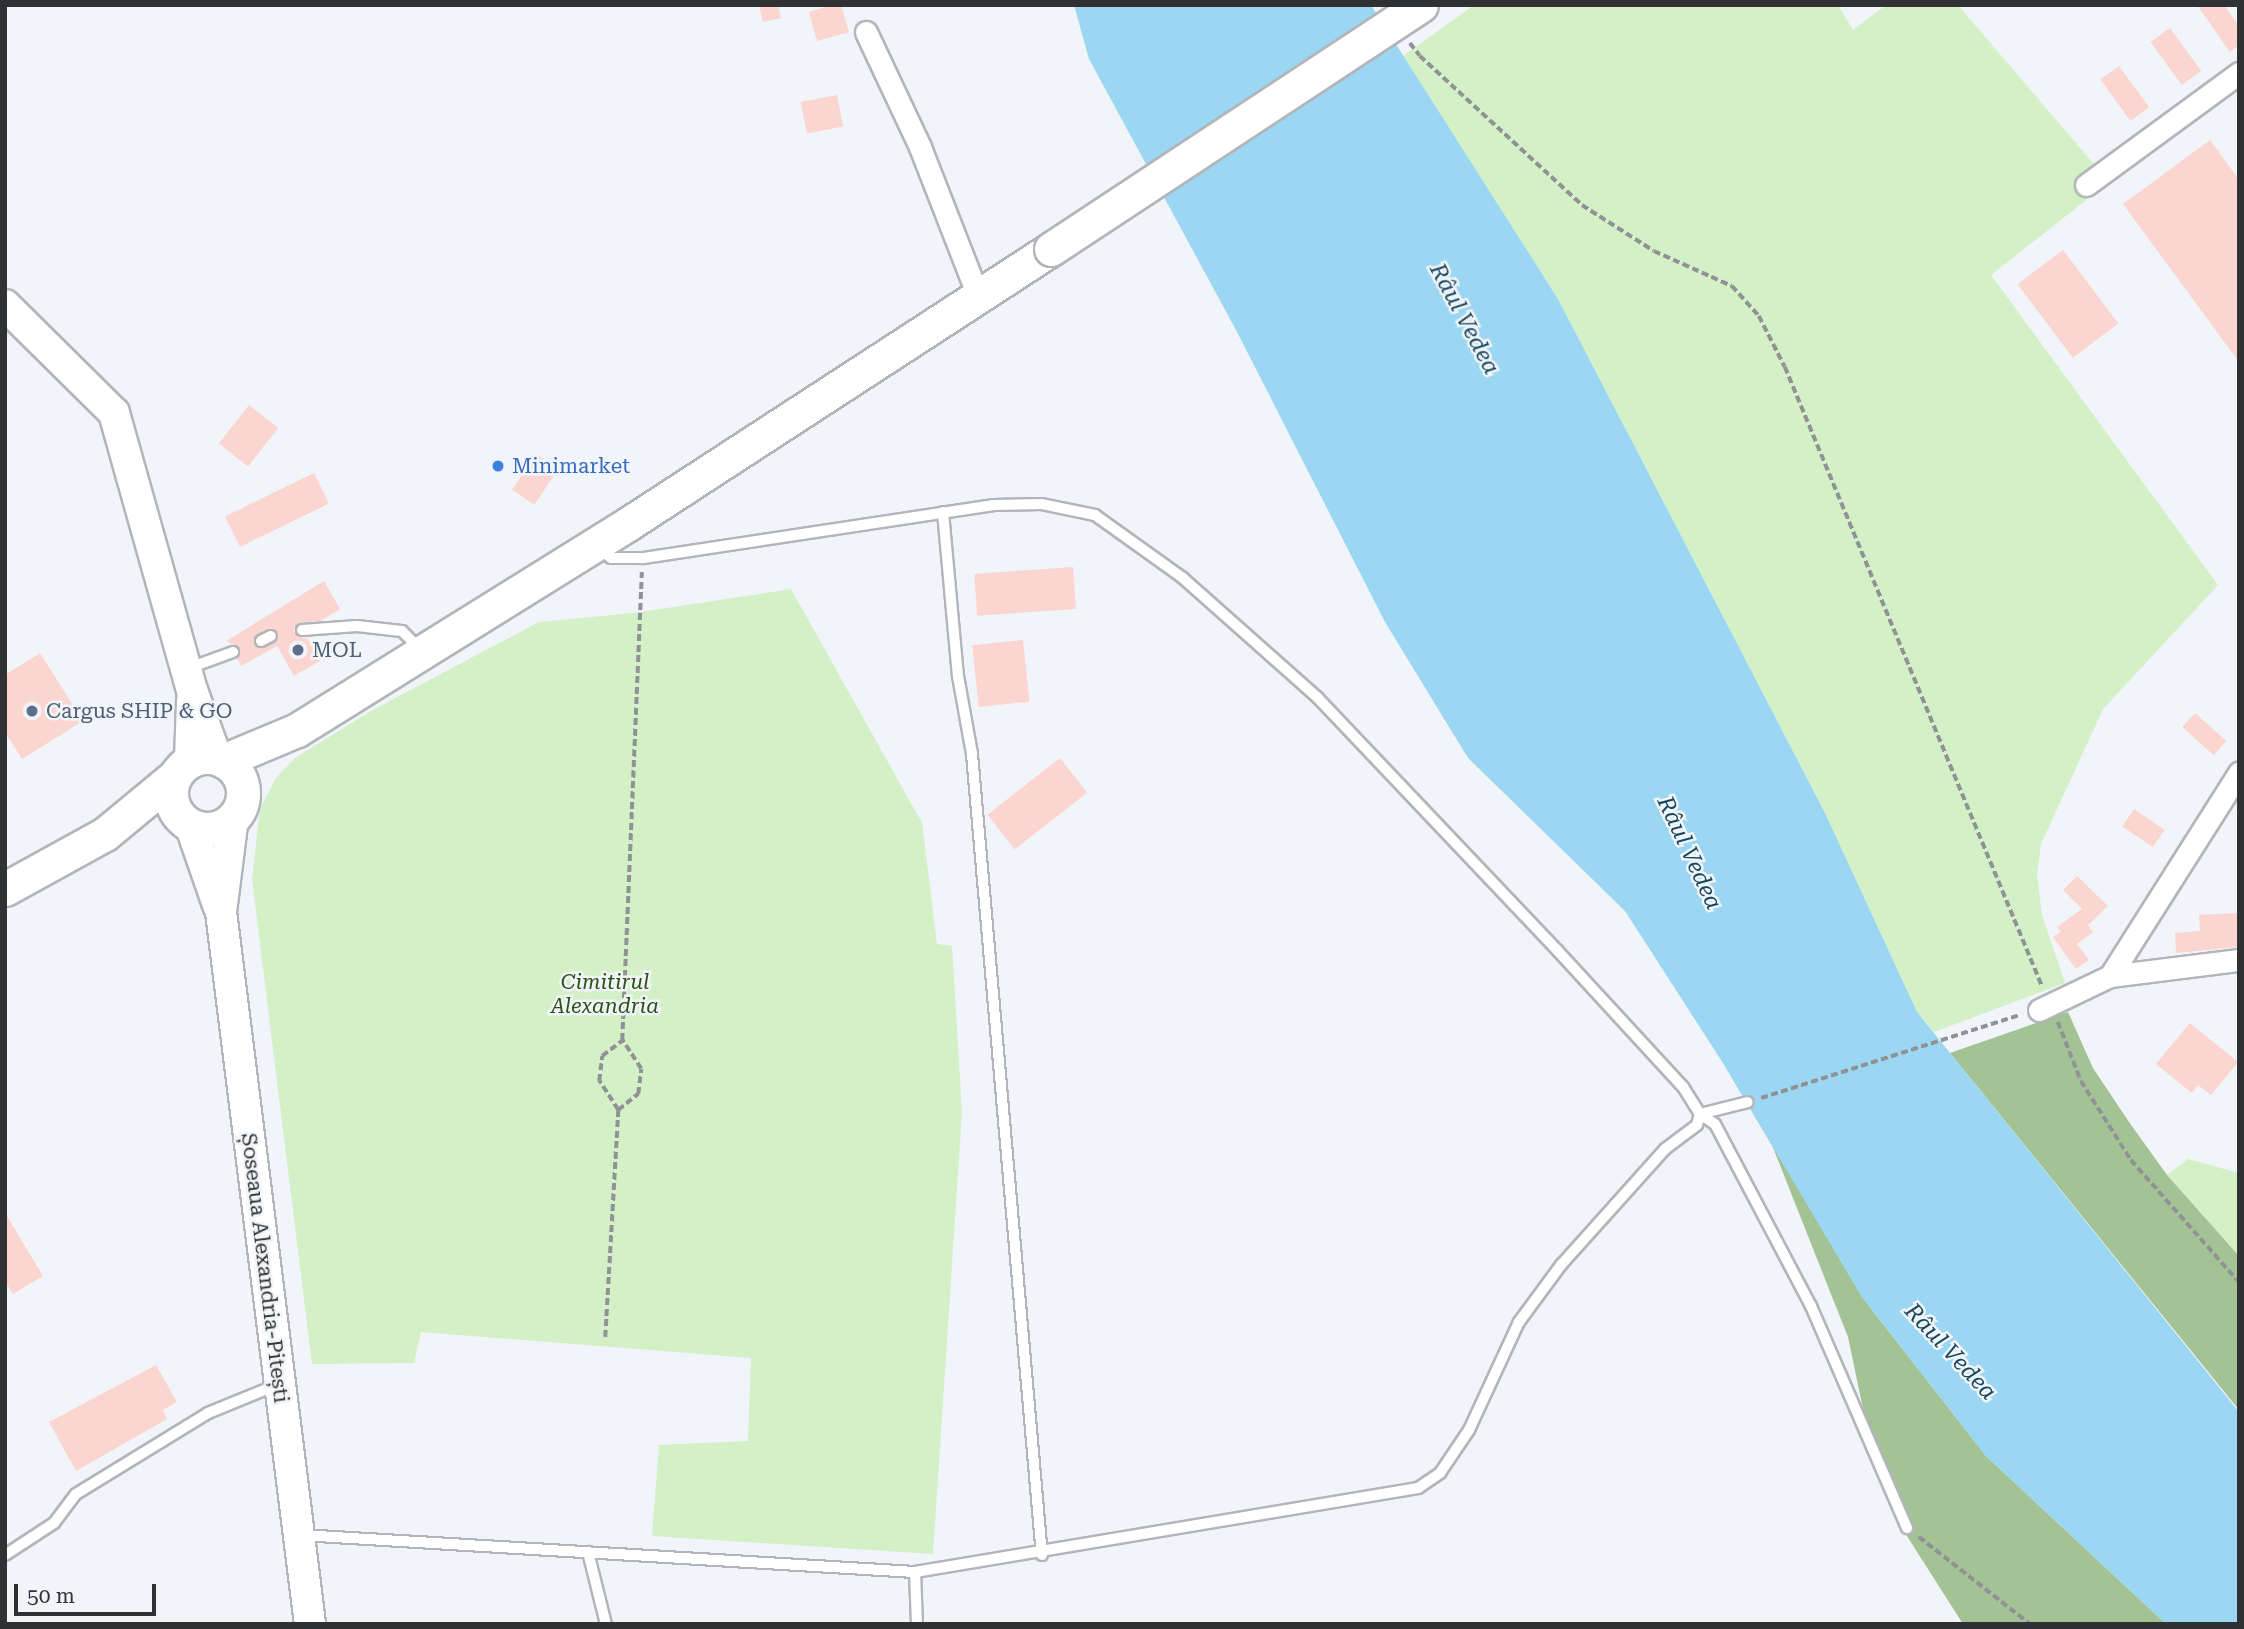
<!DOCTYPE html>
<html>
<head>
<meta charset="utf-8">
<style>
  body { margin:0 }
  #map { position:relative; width:2244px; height:1629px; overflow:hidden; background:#f1f4f9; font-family:"Roboto Serif",serif }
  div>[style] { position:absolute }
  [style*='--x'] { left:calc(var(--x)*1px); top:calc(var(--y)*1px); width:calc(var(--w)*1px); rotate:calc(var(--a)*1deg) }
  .green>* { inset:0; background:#d3f0c6 }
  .forest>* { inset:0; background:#a3c395 }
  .water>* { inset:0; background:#9bd7f2 }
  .building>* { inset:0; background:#fbd5cf; transform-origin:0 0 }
  .path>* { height:3.5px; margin-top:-1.75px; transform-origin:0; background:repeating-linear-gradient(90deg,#909295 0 7px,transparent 0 10.5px) }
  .roads { filter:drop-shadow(2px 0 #b2b5b9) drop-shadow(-2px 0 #b2b5b9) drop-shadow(0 2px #b2b5b9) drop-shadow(0 -2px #b2b5b9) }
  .service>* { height:10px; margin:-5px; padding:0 5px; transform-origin:5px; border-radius:5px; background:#fff }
  .minor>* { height:21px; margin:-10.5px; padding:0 10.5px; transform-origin:10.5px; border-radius:10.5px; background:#fff }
  .secondary>* { height:30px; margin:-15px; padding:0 15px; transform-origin:15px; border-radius:15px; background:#fff }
  .primary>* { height:33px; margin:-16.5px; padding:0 16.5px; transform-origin:16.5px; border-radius:16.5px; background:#fff }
  .primary>.ring { margin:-16.5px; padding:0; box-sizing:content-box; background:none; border:33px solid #fff; border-radius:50% }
  .bridges { filter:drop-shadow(2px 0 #b2b5b9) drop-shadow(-2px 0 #b2b5b9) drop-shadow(0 2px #b2b5b9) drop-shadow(0 -2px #b2b5b9) }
  .primary-bridge>* { height:33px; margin:-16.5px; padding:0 16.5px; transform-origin:16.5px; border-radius:16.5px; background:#fff }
  .dots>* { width:19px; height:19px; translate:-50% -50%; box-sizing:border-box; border:4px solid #f1f4f9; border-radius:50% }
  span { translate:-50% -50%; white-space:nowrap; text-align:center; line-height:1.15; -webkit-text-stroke:5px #f1f4f9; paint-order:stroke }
  .shop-label { font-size:21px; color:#366cbe }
  .left { translate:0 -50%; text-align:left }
  .service-label { font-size:21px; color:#4e5e75 }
  .park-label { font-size:21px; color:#2b5313; font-style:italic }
  .street-label { font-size:21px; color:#303132 }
  .water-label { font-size:23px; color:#16485c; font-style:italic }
  .frame { position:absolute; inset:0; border:7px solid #303132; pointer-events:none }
  .scale { position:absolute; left:14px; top:1584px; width:142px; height:32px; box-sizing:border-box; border:4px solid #303132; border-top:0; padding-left:9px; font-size:21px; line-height:24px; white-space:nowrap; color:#303132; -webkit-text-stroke:5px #f1f4f9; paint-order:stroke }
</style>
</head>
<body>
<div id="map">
  <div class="green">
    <div style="clip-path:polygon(1474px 5px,1838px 5px,1853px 30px,1886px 5px,1958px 5px,2109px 182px,1991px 275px,2218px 585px,2103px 709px,2041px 844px,2037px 874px,2042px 915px,2065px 983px,1934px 1032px,1917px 1012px,1825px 813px,1558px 299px,1403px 56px)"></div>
    <div style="clip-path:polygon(791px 589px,922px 823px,937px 944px,952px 946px,962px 1112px,933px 1554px,652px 1536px,659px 1445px,748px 1441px,751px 1358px,421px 1332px,414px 1363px,312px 1364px,252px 879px,260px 809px,276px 778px,295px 758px,371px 711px,539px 622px,634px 613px)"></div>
    <div style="clip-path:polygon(2188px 1159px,2239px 1173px,2239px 1256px,2167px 1175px)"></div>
  </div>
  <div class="forest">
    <div style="clip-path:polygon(2068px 1012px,2093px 1068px,2129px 1122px,2167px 1175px,2239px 1256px,2239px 1410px,1950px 1053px)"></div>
    <div style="clip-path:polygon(1770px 1140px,1862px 1297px,1986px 1456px,2166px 1624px,1963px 1624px,1898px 1522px,1867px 1428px,1848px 1337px)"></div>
  </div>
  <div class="water">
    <div style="clip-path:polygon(1074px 5px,1371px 5px,1558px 299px,1825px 813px,1917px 1012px,2239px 1412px,2239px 1624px,2166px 1624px,1986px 1456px,1862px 1297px,1721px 1060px,1625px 911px,1468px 758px,1385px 622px,1236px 330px,1089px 59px)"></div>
  </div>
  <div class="building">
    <div style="clip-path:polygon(759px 5px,778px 5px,781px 18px,763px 22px)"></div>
    <div style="clip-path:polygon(832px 5px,841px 5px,849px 32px,817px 41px,809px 12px)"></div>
    <div style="clip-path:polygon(2197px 5px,2224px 5px,2239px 26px,2239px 45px,2230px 52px)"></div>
    <div style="left:2170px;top:28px;width:53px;height:24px;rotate:54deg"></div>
    <div style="left:2119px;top:66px;width:51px;height:23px;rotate:54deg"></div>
    <div style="left:837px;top:95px;width:32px;height:37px;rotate:79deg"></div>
    <div style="clip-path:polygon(2210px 140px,2239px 180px,2239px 362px,2123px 204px)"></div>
    <div style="left:2063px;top:250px;width:92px;height:57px;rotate:53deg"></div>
    <div style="left:249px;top:405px;width:37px;height:49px;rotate:38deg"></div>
    <div style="left:536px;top:454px;width:27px;height:43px;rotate:34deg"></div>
    <div style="left:314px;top:473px;width:34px;height:99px;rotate:64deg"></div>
    <div style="left:1073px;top:567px;width:42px;height:99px;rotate:86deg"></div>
    <div style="clip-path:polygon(evenodd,324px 581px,340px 609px,320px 621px,298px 623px,294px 630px,298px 637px,307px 638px,320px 661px,294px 676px,277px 646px,241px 666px,237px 659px,240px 649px,226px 641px,324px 581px,272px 628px,278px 633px,277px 641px,256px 647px,255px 636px,272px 628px)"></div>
    <div style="left:1023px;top:640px;width:62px;height:51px;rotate:84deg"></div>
    <div style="clip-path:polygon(40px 653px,83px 721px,22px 759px,5px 732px,5px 675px)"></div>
    <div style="left:2195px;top:713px;width:42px;height:19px;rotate:42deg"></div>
    <div style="left:1060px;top:758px;width:44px;height:92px;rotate:52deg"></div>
    <div style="left:2134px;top:809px;width:37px;height:21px;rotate:34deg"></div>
    <div style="clip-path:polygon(2077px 876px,2108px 906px,2088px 925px,2093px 932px,2077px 944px,2089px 960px,2076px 969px,2053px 937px,2061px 932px,2057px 927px,2082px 909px,2063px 890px)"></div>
    <div style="clip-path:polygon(2239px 913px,2239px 947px,2176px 953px,2175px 933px,2200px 931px,2199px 915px)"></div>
    <div style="clip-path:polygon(2190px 1023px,2238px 1062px,2211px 1095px,2198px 1085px,2192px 1093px,2156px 1064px)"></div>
    <div style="clip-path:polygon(5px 1213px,43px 1276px,13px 1294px,5px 1281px)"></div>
    <div style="clip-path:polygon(156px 1365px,177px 1402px,163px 1410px,167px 1419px,76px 1471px,49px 1422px)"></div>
  </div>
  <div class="path">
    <div style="--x:1410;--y:43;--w:16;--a:52"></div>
    <div style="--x:1420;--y:56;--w:220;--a:42.6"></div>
    <div style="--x:1582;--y:205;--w:85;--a:32.6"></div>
    <div style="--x:1654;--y:251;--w:85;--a:24.2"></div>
    <div style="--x:1732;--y:286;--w:40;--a:48"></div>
    <div style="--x:1759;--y:316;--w:57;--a:63"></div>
    <div style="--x:1785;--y:367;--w:670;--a:67.45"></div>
    <div style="--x:2058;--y:1022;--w:63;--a:68.7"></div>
    <div style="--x:2081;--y:1081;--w:93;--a:57.7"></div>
    <div style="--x:2131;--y:1160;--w:163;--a:48.5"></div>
    <div style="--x:1761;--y:1098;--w:272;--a:-17.8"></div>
    <div style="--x:618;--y:1110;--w:26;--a:-39"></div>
    <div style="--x:638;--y:1094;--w:25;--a:-83"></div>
    <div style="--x:641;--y:1069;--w:35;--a:-123"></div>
    <div style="--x:622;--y:1040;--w:468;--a:-87.6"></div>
    <div style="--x:605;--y:1337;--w:227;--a:-86.7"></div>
    <div style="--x:618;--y:1110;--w:35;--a:-123"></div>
    <div style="--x:599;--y:1081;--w:25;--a:-83"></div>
    <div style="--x:602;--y:1056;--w:25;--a:-37"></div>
    <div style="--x:1919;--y:1537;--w:141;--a:38.1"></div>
  </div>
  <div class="roads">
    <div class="service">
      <div style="--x:943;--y:512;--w:165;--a:84.8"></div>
      <div style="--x:958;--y:676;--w:79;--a:79.8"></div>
      <div style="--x:972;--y:754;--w:804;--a:85.01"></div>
      <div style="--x:302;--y:630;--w:55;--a:-4.2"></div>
      <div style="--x:357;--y:626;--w:45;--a:6.3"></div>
      <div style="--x:402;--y:631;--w:25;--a:45"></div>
      <div style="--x:261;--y:641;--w:11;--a:-27"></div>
      <div style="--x:189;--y:668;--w:47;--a:-20"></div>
      <div style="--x:1700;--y:1114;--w:18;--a:34"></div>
      <div style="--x:1715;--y:1124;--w:206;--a:62.2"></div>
      <div style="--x:1811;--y:1306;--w:242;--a:66.6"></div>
      <div style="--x:1700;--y:1114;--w:49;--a:-14"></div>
      <div style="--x:301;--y:1535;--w:615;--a:3.45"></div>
      <div style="--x:915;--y:1572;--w:510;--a:-9.48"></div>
      <div style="--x:1418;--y:1488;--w:27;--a:-34"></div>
      <div style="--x:1440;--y:1473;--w:52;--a:-56"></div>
      <div style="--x:1469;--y:1430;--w:119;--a:-65.2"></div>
      <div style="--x:1519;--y:1322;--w:71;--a:-53.6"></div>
      <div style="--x:1561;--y:1265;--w:156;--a:-48.1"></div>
      <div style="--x:1665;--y:1149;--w:40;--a:-37"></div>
      <div style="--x:1697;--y:1125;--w:11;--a:-75"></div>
      <div style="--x:1700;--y:1114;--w:32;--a:-122"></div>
      <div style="--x:1683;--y:1087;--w:186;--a:-132.6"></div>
      <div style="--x:1557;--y:950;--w:347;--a:-133.5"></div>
      <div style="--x:1318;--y:698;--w:181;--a:-138.4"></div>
      <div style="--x:1183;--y:578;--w:108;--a:-144.4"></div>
      <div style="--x:1095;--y:515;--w:54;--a:-168.3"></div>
      <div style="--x:1042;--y:504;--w:48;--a:178.8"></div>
      <div style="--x:994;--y:505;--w:356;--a:171.4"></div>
      <div style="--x:642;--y:558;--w:31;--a:180"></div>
      <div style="--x:611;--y:558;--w:17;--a:-140"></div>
      <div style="--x:588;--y:1552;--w:74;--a:76"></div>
      <div style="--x:5;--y:1555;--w:59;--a:-33.1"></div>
      <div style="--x:54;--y:1523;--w:36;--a:-53"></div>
      <div style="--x:76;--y:1494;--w:155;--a:-31.5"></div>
      <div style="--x:208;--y:1413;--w:77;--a:-22.2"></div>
      <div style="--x:915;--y:1572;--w:52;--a:87.8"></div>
    </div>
    <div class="minor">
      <div style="--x:866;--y:32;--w:127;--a:64.8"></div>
      <div style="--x:920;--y:147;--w:160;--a:68.7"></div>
      <div style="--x:2086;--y:185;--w:190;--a:-36.2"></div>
      <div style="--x:2110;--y:976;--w:241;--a:-57.6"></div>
      <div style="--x:2039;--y:1010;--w:79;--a:-25.6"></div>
      <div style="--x:2110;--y:976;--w:130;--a:-7.1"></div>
    </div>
    <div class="secondary">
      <div style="--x:5;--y:305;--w:153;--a:44.7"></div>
      <div style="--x:114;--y:413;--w:288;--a:74.3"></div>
      <div style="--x:192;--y:690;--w:73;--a:70.1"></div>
      <div style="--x:190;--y:761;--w:60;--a:-88.1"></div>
      <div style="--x:233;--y:817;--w:96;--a:97.2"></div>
      <div style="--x:221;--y:912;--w:718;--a:82.87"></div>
      <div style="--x:190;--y:824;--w:86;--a:70.9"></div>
    </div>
    <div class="primary">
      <div class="ring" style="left:171px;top:757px;width:39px;height:39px"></div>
      <div style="--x:223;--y:761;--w:80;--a:-22.7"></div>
      <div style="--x:297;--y:730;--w:390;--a:-31.9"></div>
      <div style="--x:628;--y:524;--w:505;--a:-33.03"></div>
      <div style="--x:5;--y:889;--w:114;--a:-28.8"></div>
      <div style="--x:105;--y:834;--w:89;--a:-39.6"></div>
    </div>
  </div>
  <div class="bridges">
    <div class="primary-bridge">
      <div style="--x:1051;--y:249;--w:443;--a:-33.4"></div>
    </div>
  </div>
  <div class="dots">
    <div style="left:498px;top:466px;background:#3f7fe0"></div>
    <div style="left:298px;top:650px;background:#5c6f8a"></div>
    <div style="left:32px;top:711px;background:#5c6f8a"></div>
  </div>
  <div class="shop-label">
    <span class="left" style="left:512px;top:466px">Minimarket</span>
  </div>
  <div class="service-label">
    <span class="left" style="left:312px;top:650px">MOL</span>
    <span class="left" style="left:46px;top:711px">Cargus SHIP &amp; GO</span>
  </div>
  <div class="park-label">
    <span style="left:605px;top:994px">Cimitirul<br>Alexandria</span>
  </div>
  <div class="street-label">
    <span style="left:265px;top:1268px;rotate:83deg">Șoseaua Alexandria-Pitești</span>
  </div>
  <div class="water-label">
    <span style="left:1464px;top:319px;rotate:62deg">Râul Vedea</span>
    <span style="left:1689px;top:853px;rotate:65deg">Râul Vedea</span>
    <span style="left:1950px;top:1352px;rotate:47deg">Râul Vedea</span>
  </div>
  <div class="frame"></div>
  <div class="scale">50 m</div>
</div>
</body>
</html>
